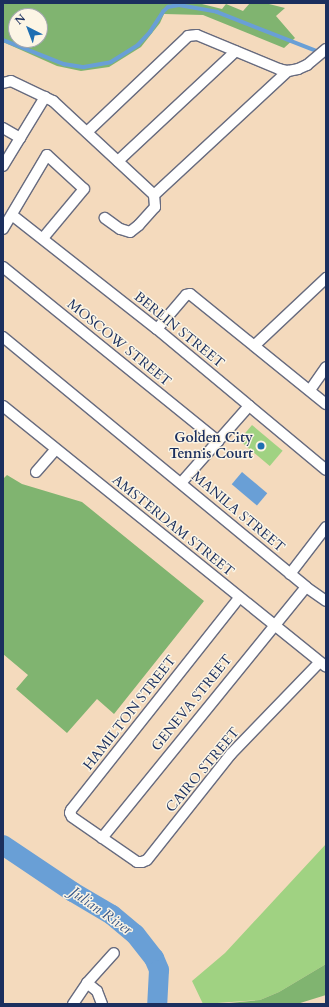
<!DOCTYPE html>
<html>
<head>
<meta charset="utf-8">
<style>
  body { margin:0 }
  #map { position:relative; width:329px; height:1007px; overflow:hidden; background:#f4dabd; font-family:Cardo,serif }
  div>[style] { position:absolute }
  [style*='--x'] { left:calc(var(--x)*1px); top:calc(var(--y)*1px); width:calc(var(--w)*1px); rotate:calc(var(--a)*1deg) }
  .green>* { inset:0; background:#a0d282; transform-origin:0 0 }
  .forest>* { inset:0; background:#80b470 }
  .water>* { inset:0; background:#699fd6; transform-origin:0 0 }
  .stream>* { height:3.5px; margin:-1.75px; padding:0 1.75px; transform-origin:1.75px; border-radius:1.75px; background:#699fd6 }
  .river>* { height:20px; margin:-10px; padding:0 10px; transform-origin:10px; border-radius:10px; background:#699fd6 }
  .roads { filter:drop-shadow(1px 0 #676b7f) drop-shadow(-1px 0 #676b7f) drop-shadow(0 1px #676b7f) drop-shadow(0 -1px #676b7f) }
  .minor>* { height:10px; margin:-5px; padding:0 5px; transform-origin:5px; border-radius:5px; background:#fff }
  .dots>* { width:11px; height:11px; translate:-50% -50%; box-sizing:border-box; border:2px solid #fcf5e5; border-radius:50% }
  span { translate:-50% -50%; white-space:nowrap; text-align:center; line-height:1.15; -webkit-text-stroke:3px #fcf5e5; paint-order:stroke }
  .street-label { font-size:14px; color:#1b2f5e }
  .poi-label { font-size:14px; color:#1b2f5e; font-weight:700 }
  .right { translate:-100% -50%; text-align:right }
  .water-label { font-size:15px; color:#365688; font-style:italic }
  .frame { position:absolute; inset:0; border:4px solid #1b2f5e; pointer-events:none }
  .north { position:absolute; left:8px; top:8px; width:40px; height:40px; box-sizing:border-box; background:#fcf5e5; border:1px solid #a2a6af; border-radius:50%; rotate:318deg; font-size:11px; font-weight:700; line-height:16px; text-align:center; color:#1b2f5e }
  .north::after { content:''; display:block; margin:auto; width:14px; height:18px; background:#1f6fb2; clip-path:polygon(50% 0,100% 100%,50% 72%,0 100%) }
</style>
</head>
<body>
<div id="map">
  <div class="green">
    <div style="left:252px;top:425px;width:40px;height:20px;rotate:40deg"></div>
    <div style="clip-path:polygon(326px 844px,326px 964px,279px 992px,260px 1000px,203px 1004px,192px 981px,225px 953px)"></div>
  </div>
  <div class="forest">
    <div style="clip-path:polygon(evenodd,3px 3px,198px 3px,222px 9px,226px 4px,243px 11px,250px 3px,265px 3px,285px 8px,276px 16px,295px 38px,284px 48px,203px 15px,164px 14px,160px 23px,141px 47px,109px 67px,81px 71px,57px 66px,3px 42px,3px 3px,16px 16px,40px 16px,40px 40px,16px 40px,16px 16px)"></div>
    <div style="clip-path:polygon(7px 475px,22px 484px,82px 502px,204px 601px,114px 714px,97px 699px,67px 733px,16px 689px,28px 675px,3px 654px,3px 479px)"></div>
    <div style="clip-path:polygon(326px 964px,326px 995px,297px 1004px,218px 1004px,260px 1000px,279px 992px)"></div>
  </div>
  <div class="water">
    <div style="left:242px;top:472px;width:33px;height:16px;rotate:40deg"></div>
  </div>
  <div class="stream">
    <div style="--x:3;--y:40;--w:66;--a:21.5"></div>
    <div style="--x:64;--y:64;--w:20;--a:9"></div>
    <div style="--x:84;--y:67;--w:27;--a:-10"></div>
    <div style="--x:111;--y:62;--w:32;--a:-32"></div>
    <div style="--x:138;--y:45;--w:18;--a:-47"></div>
    <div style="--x:150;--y:32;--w:24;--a:-57"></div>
    <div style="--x:163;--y:12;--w:7;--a:-45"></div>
    <div style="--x:168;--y:7;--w:11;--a:-10"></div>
    <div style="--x:179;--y:5;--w:39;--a:10"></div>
    <div style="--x:217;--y:12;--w:107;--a:21.3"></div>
  </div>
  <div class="river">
    <div style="--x:3;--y:845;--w:84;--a:33.9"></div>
    <div style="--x:73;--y:892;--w:45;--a:30.5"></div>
    <div style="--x:112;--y:915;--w:30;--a:40"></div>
    <div style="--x:135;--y:934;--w:31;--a:52"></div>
    <div style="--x:154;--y:958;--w:13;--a:67"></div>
    <div style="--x:159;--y:970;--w:34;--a:93"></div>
  </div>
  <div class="roads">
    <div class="minor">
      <div style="--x:3;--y:83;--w:8;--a:-14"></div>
      <div style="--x:11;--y:81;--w:47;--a:25.5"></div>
      <div style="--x:53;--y:101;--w:138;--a:42.9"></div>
      <div style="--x:154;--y:195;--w:12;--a:85"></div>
      <div style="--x:155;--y:207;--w:24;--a:132"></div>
      <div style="--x:139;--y:225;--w:11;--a:142"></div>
      <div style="--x:130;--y:232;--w:10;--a:-163"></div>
      <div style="--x:120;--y:229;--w:19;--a:-144"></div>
      <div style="--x:3;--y:128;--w:20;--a:30"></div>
      <div style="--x:87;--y:132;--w:139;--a:-43.5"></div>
      <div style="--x:188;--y:36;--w:9;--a:-6"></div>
      <div style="--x:197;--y:35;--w:89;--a:22.5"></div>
      <div style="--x:279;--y:69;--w:9;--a:13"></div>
      <div style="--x:288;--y:71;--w:10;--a:-11"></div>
      <div style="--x:298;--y:69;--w:10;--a:-24"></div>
      <div style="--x:307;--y:65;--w:25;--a:-40"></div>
      <div style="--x:118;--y:161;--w:161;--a:-43"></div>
      <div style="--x:3;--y:166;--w:81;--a:-58.7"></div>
      <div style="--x:154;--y:195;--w:183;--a:-42.8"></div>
      <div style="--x:12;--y:215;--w:184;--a:38.2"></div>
      <div style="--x:157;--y:329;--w:220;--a:39.8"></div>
      <div style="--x:3;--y:229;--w:86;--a:-59.3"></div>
      <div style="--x:47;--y:155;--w:50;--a:42.6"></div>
      <div style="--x:84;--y:189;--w:64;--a:129.9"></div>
      <div style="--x:3;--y:267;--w:277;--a:39"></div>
      <div style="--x:157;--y:329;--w:45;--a:-49.5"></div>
      <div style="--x:186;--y:295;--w:4;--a:-14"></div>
      <div style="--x:190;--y:294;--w:175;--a:39"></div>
      <div style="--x:3;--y:337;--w:393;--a:39.5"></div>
      <div style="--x:306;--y:587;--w:24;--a:35"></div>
      <div style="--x:255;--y:345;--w:98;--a:-43.3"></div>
      <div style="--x:310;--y:390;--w:28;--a:-55"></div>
      <div style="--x:3;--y:406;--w:415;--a:38.9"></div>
      <div style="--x:36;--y:472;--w:30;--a:-49"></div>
      <div style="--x:181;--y:483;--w:103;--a:-48.6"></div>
      <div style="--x:290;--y:574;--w:59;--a:-52.5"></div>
      <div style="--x:239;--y:598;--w:270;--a:128.4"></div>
      <div style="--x:71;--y:810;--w:3;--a:108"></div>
      <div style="--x:70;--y:813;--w:4;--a:63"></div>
      <div style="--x:72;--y:817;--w:79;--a:34.7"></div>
      <div style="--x:137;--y:862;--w:5;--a:0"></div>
      <div style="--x:142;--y:862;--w:5;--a:-22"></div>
      <div style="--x:147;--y:860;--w:135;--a:-51.6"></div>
      <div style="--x:231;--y:754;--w:127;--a:-46"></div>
      <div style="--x:102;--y:838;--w:323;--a:-50.9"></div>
      <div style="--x:87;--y:983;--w:13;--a:39"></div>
      <div style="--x:97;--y:991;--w:14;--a:69"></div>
      <div style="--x:73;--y:1004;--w:25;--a:-56"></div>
      <div style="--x:87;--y:983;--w:40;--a:-48"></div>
    </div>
  </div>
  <div class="dots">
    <div style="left:261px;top:446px;background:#1f6fb2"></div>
  </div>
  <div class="street-label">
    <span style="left:179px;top:330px;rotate:39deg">BERLIN STREET</span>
    <span style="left:119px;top:343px;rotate:39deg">MOSCOW STREET</span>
    <span style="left:238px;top:512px;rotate:40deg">MANILA STREET</span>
    <span style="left:173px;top:526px;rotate:39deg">AMSTERDAM STREET</span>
    <span style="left:192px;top:703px;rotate:-51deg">GENEVA STREET</span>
    <span style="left:130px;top:713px;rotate:-52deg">HAMILTON STREET</span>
    <span style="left:203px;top:770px;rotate:-50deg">CAIRO STREET</span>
  </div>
  <div class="poi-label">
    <span class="right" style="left:253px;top:446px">Golden City<br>Tennis Court</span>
  </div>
  <div class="water-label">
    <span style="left:101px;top:911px;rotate:35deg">Julian River</span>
  </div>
  <div class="frame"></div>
  <div class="north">N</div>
</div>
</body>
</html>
